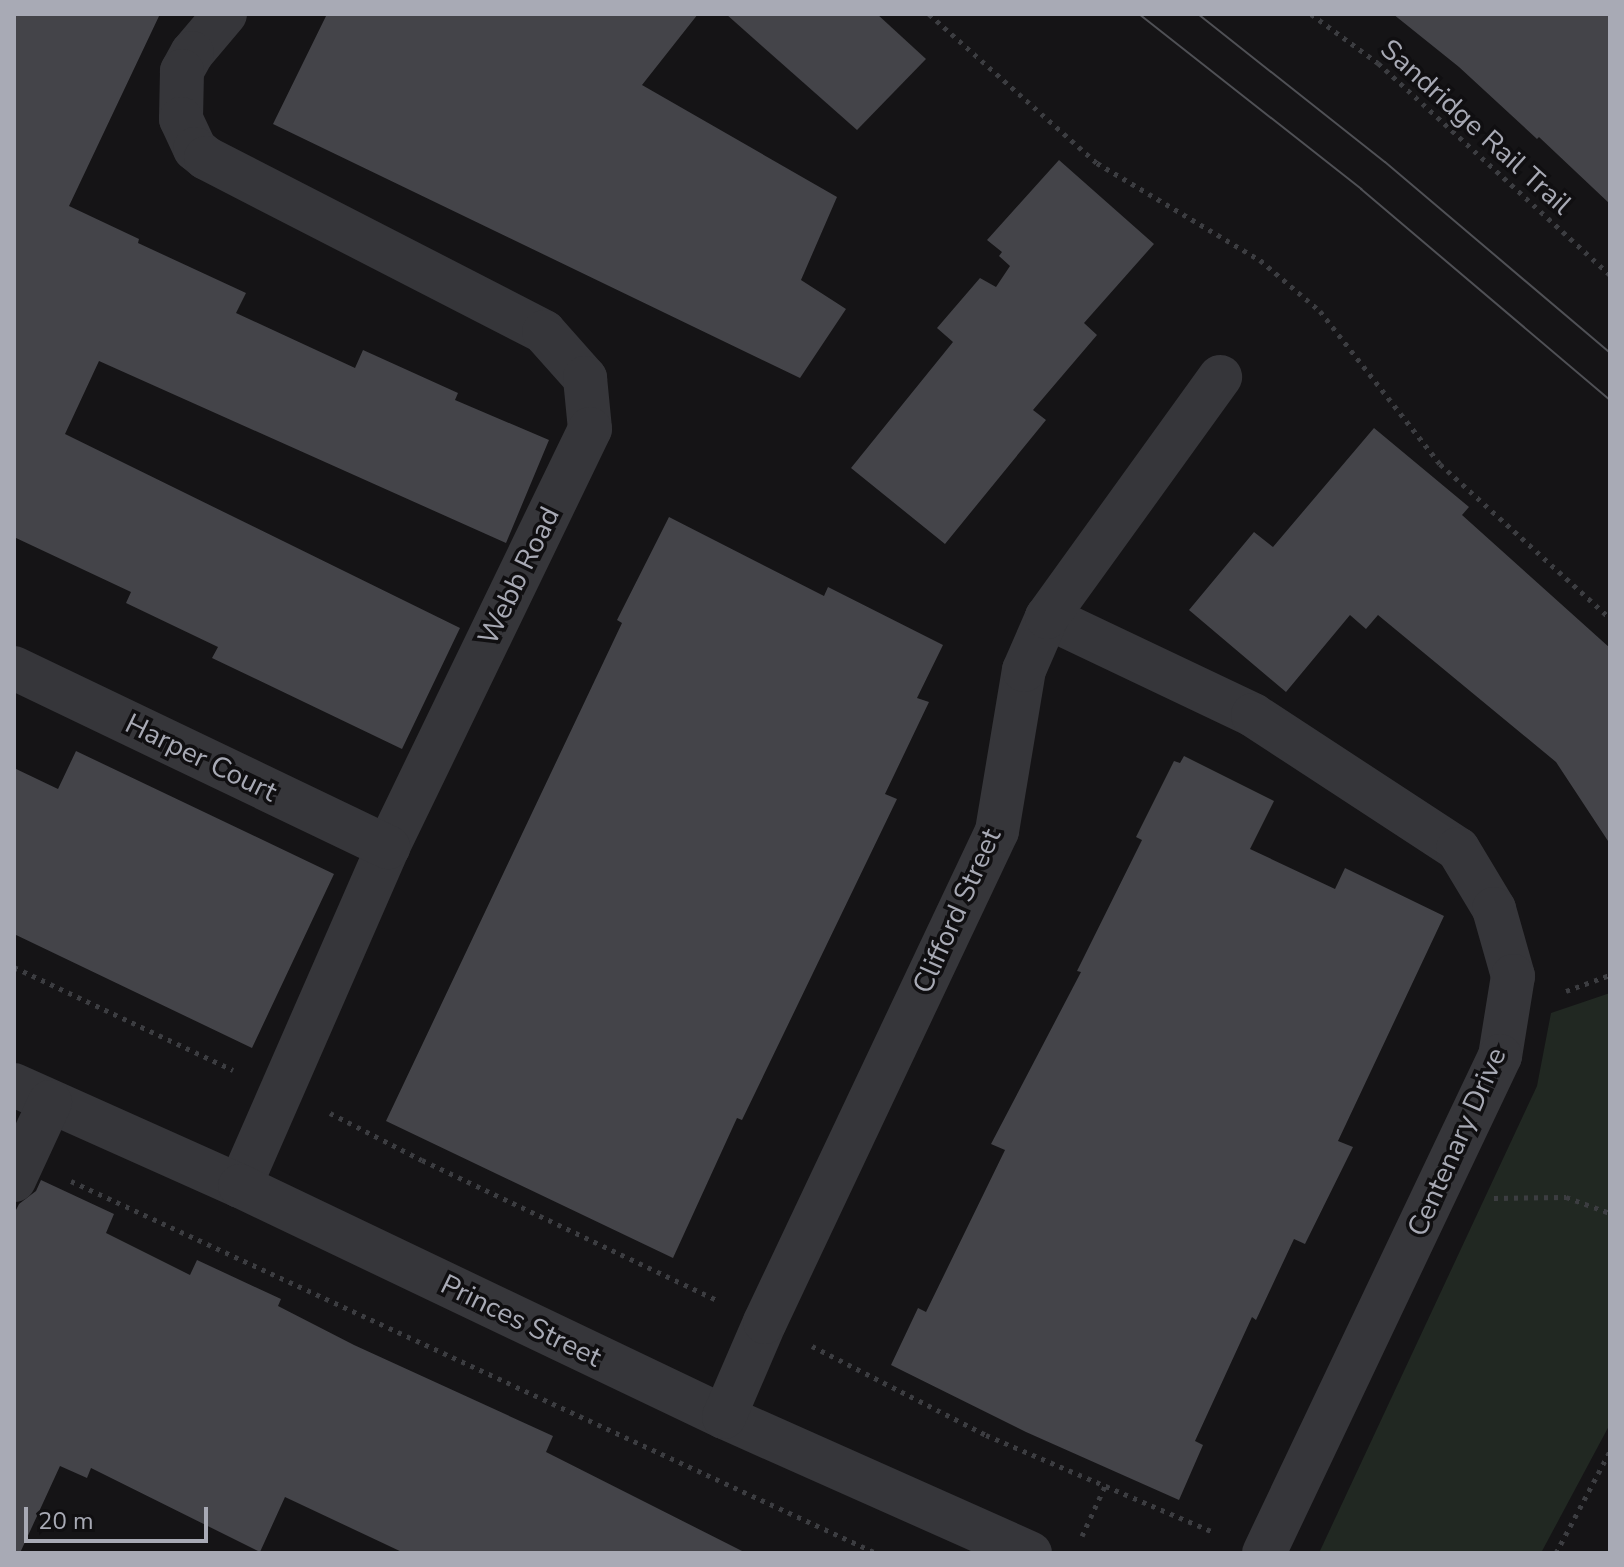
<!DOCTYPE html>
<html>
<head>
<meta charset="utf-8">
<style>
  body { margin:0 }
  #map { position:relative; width:1624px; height:1567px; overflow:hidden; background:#151416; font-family:"Nunito Sans",sans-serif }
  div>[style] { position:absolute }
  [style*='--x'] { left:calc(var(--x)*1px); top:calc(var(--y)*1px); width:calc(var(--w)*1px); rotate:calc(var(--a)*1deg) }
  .green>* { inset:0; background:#212822 }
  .building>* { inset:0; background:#444449 }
  .path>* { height:5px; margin-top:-2.5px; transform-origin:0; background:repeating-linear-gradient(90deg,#3c3d41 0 4px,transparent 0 10px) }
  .minor>* { height:44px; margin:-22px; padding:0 22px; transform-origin:22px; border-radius:22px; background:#36363a }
  .tram>* { height:2px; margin:-1px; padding:0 1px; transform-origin:1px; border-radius:1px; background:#4f5055 }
  span { translate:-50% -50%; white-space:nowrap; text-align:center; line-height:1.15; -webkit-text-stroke:7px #100f11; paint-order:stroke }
  .street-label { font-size:28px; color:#a8aab5 }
  .frame { position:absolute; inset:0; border:16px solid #a8aab5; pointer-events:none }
  .scale { position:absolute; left:24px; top:1507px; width:184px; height:36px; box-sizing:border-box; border:4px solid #a8aab5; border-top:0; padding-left:10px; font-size:24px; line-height:28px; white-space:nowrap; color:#a8aab5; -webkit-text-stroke:6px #100f11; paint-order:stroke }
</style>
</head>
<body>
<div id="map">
  <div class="green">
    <div style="clip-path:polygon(1610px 993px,1610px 1424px,1541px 1553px,1319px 1553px,1537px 1086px,1551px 1013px)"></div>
  </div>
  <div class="building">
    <div style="clip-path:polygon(14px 14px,160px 14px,69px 206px,139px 239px,138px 243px,246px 293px,236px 313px,355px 368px,363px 350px,458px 393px,455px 400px,549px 440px,506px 543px,99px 361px,65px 434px,460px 628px,402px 749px,212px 658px,218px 647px,126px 603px,131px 592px,16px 538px,14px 543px)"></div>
    <div style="clip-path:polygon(327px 14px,698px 14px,642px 85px,837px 197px,801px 280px,846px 309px,800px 378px,273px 124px)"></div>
    <div style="clip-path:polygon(726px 14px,877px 14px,926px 59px,857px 130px)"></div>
    <div style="clip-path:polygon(1393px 14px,1610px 14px,1610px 204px,1539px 137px,1537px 139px,1459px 67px)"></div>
    <div style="clip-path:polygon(1059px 160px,1154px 244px,1084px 323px,1097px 335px,1033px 410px,1046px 420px,945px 544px,851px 468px,953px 342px,937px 328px,980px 278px,996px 287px,1010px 266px,999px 256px,1002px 252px,987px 240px)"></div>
    <div style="clip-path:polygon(1374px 428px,1469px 507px,1462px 515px,1610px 648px,1610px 844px,1556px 762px,1378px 615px,1366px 629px,1350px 615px,1286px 692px,1189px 610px,1254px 532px,1273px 547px)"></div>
    <div style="clip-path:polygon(669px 517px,824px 596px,828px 587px,943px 645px,917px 698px,929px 702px,885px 794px,897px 799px,742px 1120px,737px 1118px,673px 1258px,386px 1121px,622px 623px,617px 620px)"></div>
    <div style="clip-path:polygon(76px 751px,334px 874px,252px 1048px,14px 934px,14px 768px,58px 789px)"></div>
    <div style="clip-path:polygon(1184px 756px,1274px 801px,1250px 849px,1335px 889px,1345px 868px,1444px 916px,1338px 1141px,1353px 1147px,1305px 1244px,1294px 1239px,1256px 1320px,1252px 1317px,1195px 1441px,1203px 1445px,1179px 1500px,1026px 1432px,891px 1365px,918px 1308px,926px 1312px,1005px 1150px,991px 1144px,1081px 972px,1077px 971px,1142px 840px,1136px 837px,1174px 761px,1180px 763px)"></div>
    <div style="clip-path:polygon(41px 1180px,114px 1214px,106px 1233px,190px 1275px,197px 1260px,281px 1299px,278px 1306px,354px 1345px,553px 1436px,546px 1452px,746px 1553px,404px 1553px,285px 1497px,260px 1552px,91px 1468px,87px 1478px,60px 1466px,20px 1553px,14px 1553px,14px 1214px,19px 1204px,36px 1191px)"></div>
  </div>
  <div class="path">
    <div style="--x:929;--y:14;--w:225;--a:41.6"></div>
    <div style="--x:1097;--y:163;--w:190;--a:30.8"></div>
    <div style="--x:1260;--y:260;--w:79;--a:40.4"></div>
    <div style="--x:1320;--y:311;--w:194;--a:51.9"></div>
    <div style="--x:1440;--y:464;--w:229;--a:42.2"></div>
    <div style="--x:1311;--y:14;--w:83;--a:36.2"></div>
    <div style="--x:1378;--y:63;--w:314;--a:42.4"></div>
    <div style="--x:14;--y:967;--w:242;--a:25.2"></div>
    <div style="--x:1566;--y:991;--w:47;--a:-20"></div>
    <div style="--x:330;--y:1113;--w:103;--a:27.1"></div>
    <div style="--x:422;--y:1160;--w:327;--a:25.4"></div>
    <div style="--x:71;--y:1181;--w:887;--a:24.8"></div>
    <div style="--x:1494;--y:1198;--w:72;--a:-0.8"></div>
    <div style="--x:1566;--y:1197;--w:47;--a:20"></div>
    <div style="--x:812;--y:1346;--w:195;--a:27.1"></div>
    <div style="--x:986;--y:1435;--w:247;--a:23.1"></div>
    <div style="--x:1082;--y:1536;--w:55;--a:-65.3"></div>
    <div style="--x:1556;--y:1553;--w:115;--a:-62.1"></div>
  </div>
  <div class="minor">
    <div style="--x:225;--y:14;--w:51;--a:130.2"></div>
    <div style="--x:192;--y:53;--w:21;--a:119"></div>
    <div style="--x:182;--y:71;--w:48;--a:91.2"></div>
    <div style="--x:181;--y:119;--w:33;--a:65"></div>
    <div style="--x:195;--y:149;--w:14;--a:39"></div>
    <div style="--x:206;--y:158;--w:380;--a:27.2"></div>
    <div style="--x:544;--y:332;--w:62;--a:48.3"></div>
    <div style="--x:585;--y:378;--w:51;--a:84.4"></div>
    <div style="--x:590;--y:429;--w:464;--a:115.8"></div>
    <div style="--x:388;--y:847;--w:370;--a:113.6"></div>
    <div style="--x:1047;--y:617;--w:228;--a:25.4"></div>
    <div style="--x:1253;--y:715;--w:245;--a:33.2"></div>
    <div style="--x:1458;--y:849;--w:70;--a:59"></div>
    <div style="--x:1494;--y:909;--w:70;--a:74.2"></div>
    <div style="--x:1513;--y:976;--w:81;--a:99.2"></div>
    <div style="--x:1500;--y:1056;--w:550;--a:115.4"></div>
    <div style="--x:14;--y:668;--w:415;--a:25.6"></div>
    <div style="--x:14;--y:1085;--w:248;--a:24.1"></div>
    <div style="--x:240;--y:1186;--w:536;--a:25.51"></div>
    <div style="--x:724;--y:1417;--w:335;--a:24"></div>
    <div style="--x:14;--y:1180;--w:86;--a:-65.2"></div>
    <div style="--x:724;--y:1417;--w:103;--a:-66.7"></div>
    <div style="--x:765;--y:1322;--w:543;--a:-64.71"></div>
    <div style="--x:997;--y:831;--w:163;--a:-80.5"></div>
    <div style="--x:1024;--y:670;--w:58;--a:-66.5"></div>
    <div style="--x:1047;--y:617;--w:296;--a:-54.2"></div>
  </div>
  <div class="tram">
    <div style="--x:1139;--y:14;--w:283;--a:38.2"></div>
    <div style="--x:1361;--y:189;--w:326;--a:40.3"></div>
    <div style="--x:1198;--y:14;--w:238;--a:38.4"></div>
    <div style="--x:1385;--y:162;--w:295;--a:40.3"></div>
  </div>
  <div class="street-label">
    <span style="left:1476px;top:127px;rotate:42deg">Sandridge Rail Trail</span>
    <span style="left:519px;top:576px;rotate:-64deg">Webb Road</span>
    <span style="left:201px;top:758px;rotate:26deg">Harper Court</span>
    <span style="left:957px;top:911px;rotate:-66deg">Clifford Street</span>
    <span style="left:1457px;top:1142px;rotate:-66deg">Centenary Drive</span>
    <span style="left:521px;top:1321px;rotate:26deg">Princes Street</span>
  </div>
  <div class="frame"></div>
  <div class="scale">20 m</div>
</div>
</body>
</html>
